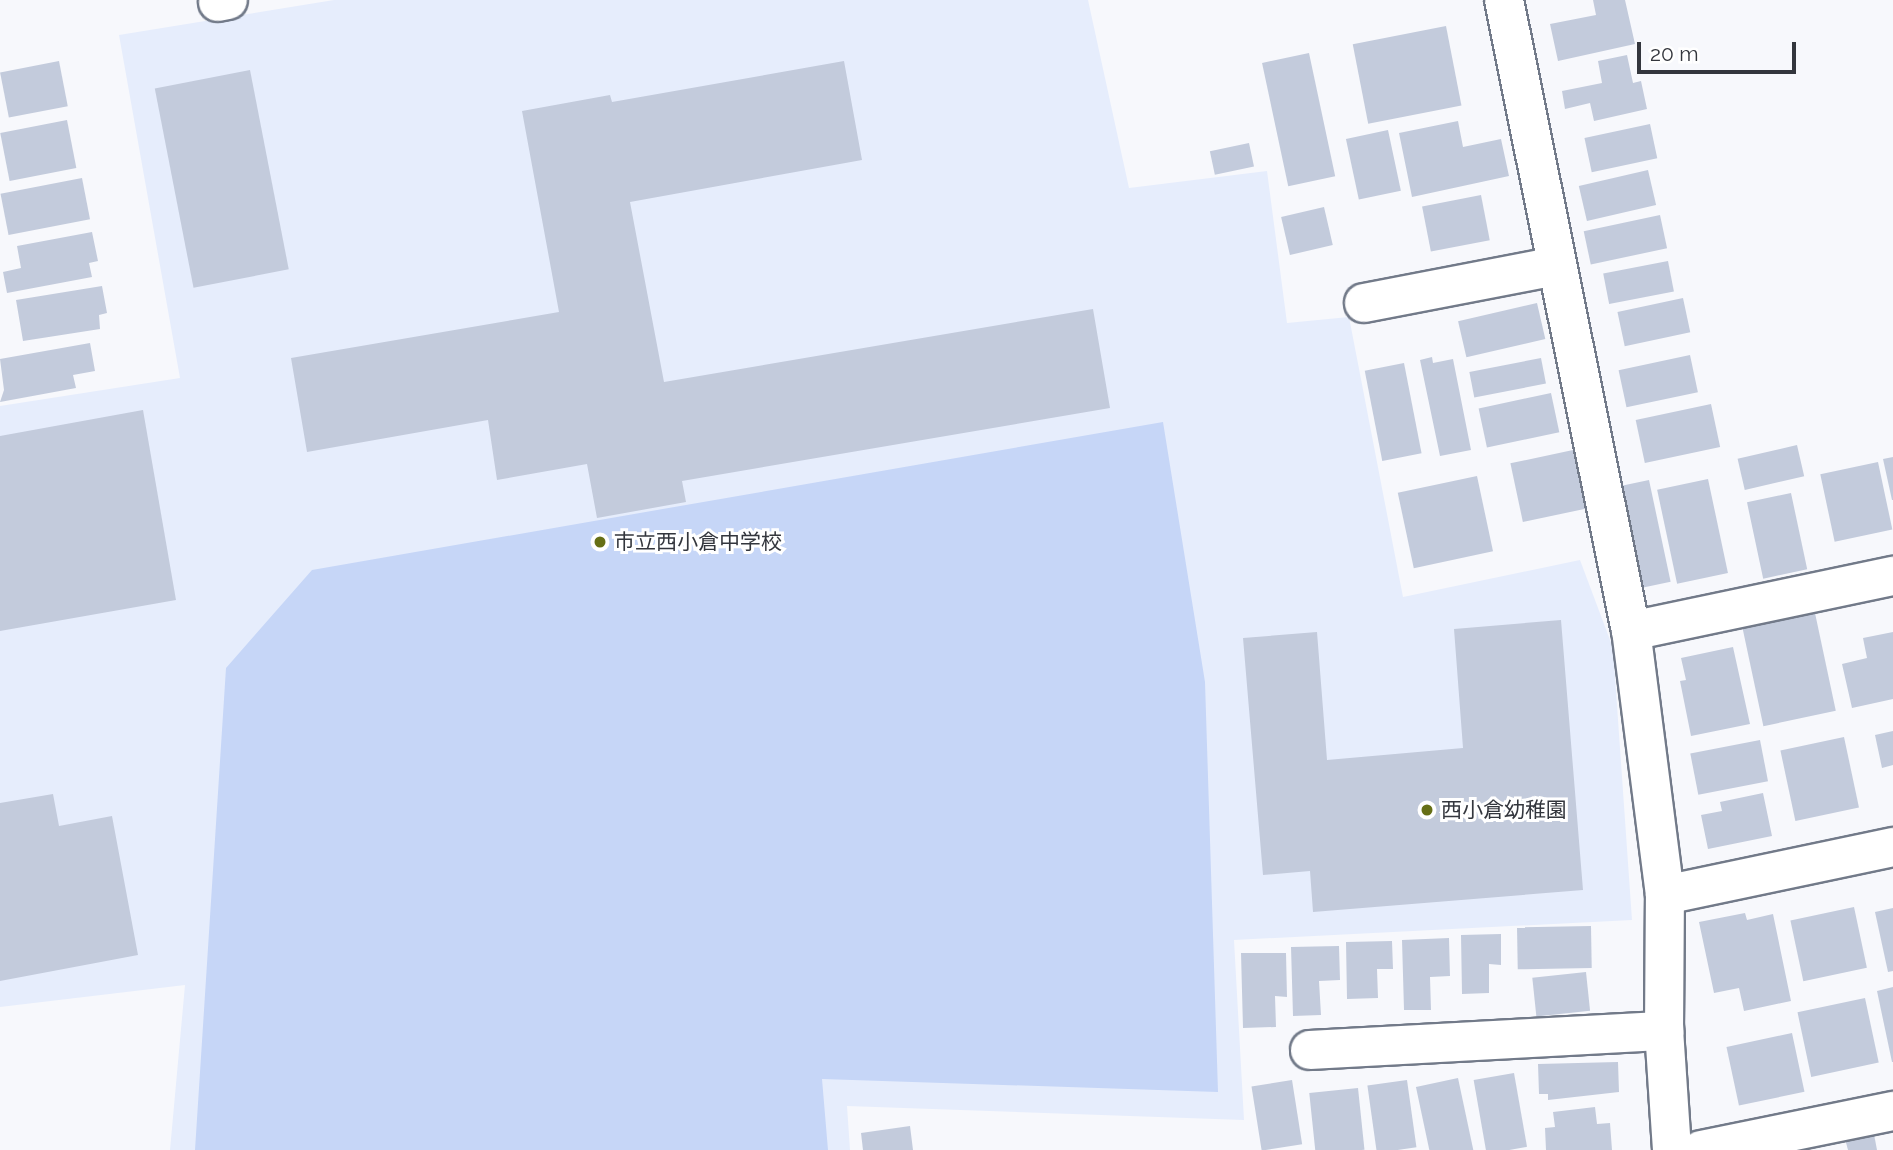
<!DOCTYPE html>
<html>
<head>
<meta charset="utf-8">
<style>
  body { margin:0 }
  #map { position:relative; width:1893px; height:1150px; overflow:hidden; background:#f7f8fc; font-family:Raleway,"Noto Sans JP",sans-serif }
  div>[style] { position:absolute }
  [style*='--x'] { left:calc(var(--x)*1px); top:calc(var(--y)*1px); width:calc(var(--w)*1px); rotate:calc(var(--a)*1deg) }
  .built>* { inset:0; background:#e6edfc }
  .green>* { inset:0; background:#c6d6f7 }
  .building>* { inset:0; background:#c3cbdc; transform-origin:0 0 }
  .roads { filter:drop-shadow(2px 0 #727a89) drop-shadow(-2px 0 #727a89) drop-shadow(0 2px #727a89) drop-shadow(0 -2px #727a89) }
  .minor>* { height:38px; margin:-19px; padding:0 19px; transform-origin:19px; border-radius:19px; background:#fff }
  .dots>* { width:19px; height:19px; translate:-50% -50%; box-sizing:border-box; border:4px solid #fff; border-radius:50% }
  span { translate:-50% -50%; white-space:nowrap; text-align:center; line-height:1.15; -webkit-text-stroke:6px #fff; paint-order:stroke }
  .poi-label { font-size:21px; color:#33363d }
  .left { translate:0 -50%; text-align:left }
  .scale { position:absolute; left:1637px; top:42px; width:159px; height:32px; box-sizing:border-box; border:4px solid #33363d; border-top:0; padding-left:9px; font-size:21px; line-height:24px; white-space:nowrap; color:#33363d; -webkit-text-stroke:5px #fff; paint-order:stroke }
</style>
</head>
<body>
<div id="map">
  <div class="built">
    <div style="clip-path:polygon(334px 0,1088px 0,1129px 188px,1267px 171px,1287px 323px,1349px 317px,1403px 597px,1580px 560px,1613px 648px,1632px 920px,1234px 940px,1244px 1120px,847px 1106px,850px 1150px,170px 1150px,185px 985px,0 1007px,0 406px,180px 378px,119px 35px)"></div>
  </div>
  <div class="green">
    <div style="clip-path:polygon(1163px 422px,1205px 682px,1218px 1092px,822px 1079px,828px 1150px,195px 1150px,226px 668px,312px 570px)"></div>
  </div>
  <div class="building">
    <div style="clip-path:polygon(1593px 0,1625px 0,1635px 44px,1558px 61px,1550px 24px,1596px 15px)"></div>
    <div style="left:1446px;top:26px;width:81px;height:95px;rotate:79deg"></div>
    <div style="left:1309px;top:53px;width:126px;height:48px;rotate:78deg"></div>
    <div style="clip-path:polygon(1627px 55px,1633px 83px,1641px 81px,1647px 109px,1594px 121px,1590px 103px,1565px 109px,1562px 91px,1602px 83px,1598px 61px)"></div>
    <div style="left:59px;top:61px;width:46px;height:60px;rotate:79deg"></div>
    <div style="clip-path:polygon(844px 61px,862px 160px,630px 202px,664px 382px,1093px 309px,1110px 408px,682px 481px,686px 502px,597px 518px,587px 464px,497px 480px,488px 420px,307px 452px,291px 358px,559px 312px,522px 111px,610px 95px,612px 102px)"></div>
    <div style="left:250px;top:70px;width:203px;height:97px;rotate:79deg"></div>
    <div style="left:67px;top:120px;width:49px;height:68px;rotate:79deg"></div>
    <div style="clip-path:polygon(1458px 121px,1463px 147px,1501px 139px,1509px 176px,1412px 197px,1399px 133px)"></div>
    <div style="left:1650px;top:124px;width:35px;height:67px;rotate:78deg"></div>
    <div style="left:1388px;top:130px;width:62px;height:43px;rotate:78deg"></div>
    <div style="left:1249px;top:143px;width:24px;height:40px;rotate:78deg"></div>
    <div style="left:1648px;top:170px;width:36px;height:71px;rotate:77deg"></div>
    <div style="left:82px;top:178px;width:42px;height:83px;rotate:79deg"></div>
    <div style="left:1481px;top:195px;width:46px;height:60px;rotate:79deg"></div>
    <div style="left:1324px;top:207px;width:39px;height:44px;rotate:77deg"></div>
    <div style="left:1660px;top:215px;width:34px;height:78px;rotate:78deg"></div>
    <div style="clip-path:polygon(92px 232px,98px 261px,89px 263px,92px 277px,7px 293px,3px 272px,21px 268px,17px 246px)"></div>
    <div style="left:1668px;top:261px;width:31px;height:66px;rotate:79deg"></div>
    <div style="clip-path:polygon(102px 286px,107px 313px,99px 315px,100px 329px,23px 341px,16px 300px)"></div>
    <div style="left:1683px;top:298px;width:35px;height:67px;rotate:78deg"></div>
    <div style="left:1537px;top:303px;width:37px;height:81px;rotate:77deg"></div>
    <div style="clip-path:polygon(90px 343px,95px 371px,73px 375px,76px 388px,0 402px,4px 390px,0 359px)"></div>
    <div style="left:1690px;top:355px;width:38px;height:73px;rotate:78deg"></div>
    <div style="clip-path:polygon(1432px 357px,1433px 363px,1453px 359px,1471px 450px,1440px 456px,1420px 360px)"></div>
    <div style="left:1541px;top:358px;width:26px;height:73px;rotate:79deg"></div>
    <div style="left:1404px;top:363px;width:92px;height:40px;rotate:79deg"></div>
    <div style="left:1551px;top:393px;width:40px;height:74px;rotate:78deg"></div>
    <div style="left:1711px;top:404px;width:44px;height:77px;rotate:78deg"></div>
    <div style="clip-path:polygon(143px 410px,176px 600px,0 631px,0 436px)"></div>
    <div style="left:1797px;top:445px;width:32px;height:61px;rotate:77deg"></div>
    <div style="left:1573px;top:450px;width:60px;height:64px;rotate:78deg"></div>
    <div style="clip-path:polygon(1893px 457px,1893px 500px,1892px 500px,1883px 459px)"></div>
    <div style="left:1878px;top:462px;width:69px;height:59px;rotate:78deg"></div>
    <div style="left:1477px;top:476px;width:77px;height:81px;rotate:78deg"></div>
    <div style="left:1708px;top:479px;width:96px;height:52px;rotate:78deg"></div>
    <div style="left:1649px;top:480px;width:104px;height:34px;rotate:78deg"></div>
    <div style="left:1791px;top:493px;width:78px;height:45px;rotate:78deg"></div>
    <div style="left:1815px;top:613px;width:100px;height:74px;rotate:78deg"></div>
    <div style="clip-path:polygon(1561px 620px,1583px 890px,1313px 912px,1310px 871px,1263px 875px,1243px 638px,1317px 632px,1327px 760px,1463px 748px,1454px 629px)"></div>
    <div style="clip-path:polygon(1893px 632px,1893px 699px,1852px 708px,1842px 664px,1867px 658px,1863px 638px)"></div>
    <div style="clip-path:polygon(1733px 647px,1750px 724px,1691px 736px,1680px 681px,1686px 680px,1681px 658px)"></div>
    <div style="clip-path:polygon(1893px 731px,1893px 765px,1882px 768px,1875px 735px)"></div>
    <div style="left:1844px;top:737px;width:72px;height:65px;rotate:78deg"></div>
    <div style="left:1760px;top:740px;width:42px;height:71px;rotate:79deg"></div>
    <div style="clip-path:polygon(1763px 793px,1772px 836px,1708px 849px,1701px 815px,1722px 811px,1720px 802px)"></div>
    <div style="clip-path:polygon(53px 794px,59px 826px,112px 816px,138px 955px,0 981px,0 803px)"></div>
    <div style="left:1854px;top:907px;width:62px;height:65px;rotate:78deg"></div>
    <div style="clip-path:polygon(1893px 908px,1893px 971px,1888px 972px,1875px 912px)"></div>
    <div style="clip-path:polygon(1745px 913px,1747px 920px,1773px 914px,1791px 1001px,1744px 1011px,1739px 988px,1714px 993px,1699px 922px)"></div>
    <div style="left:1591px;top:926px;width:42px;height:74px;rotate:89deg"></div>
    <div style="clip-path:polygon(1501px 934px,1501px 965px,1489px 964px,1489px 993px,1462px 994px,1461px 935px)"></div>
    <div style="clip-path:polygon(1449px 938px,1450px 976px,1430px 977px,1431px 1010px,1404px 1010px,1402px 940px)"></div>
    <div style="clip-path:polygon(1392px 941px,1393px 969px,1377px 969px,1378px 998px,1347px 999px,1346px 942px)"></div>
    <div style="clip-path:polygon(1339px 946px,1340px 980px,1319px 981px,1321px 1015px,1293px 1016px,1291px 947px)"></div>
    <div style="clip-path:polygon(1241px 953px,1286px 953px,1287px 997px,1275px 996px,1276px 1027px,1243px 1028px)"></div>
    <div style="left:1586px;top:972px;width:39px;height:54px;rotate:84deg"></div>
    <div style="clip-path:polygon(1893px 987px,1893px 1062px,1892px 1062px,1877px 991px)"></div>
    <div style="left:1865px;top:998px;width:66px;height:69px;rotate:78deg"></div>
    <div style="left:1792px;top:1033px;width:60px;height:67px;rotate:78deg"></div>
    <div style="clip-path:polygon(1618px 1062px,1619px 1092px,1548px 1100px,1548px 1094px,1539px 1094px,1538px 1064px)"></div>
    <div style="left:1514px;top:1073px;width:75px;height:41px;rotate:80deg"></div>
    <div style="left:1458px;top:1078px;width:74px;height:43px;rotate:78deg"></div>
    <div style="left:1292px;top:1080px;width:65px;height:41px;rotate:81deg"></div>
    <div style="left:1407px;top:1080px;width:68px;height:40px;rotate:82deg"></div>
    <div style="left:1358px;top:1088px;width:62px;height:49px;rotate:84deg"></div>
    <div style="clip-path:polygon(1595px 1107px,1597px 1124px,1610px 1123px,1612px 1150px,1546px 1150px,1545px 1128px,1555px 1127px,1553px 1112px)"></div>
    <div style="clip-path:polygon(910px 1126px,913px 1150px,863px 1150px,861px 1133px)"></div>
    <div style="clip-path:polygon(1873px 1129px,1877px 1150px,1848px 1150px,1844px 1135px)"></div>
  </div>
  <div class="roads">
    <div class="minor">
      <div style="--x:1504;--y:0;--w:644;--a:78.62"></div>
      <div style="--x:218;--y:2;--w:10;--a:-11"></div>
      <div style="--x:1364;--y:303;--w:196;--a:-10.9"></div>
      <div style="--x:1665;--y:895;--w:233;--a:-11.9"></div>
      <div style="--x:1310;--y:1050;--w:355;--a:-3.1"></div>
      <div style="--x:1672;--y:1150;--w:119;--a:-93.8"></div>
      <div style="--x:1664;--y:1031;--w:136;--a:-89.6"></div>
      <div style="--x:1665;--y:895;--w:266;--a:-97.3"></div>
      <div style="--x:1631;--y:631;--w:268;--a:-11.9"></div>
      <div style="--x:1701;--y:1150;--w:196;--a:-11.5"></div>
    </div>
  </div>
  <div class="dots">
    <div style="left:600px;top:542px;background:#666f16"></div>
    <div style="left:1427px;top:810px;background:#666f16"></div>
  </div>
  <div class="poi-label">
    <span class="left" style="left:614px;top:542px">市立西小倉中学校</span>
    <span class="left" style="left:1441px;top:810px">西小倉幼稚園</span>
  </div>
  <div class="scale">20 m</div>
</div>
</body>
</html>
